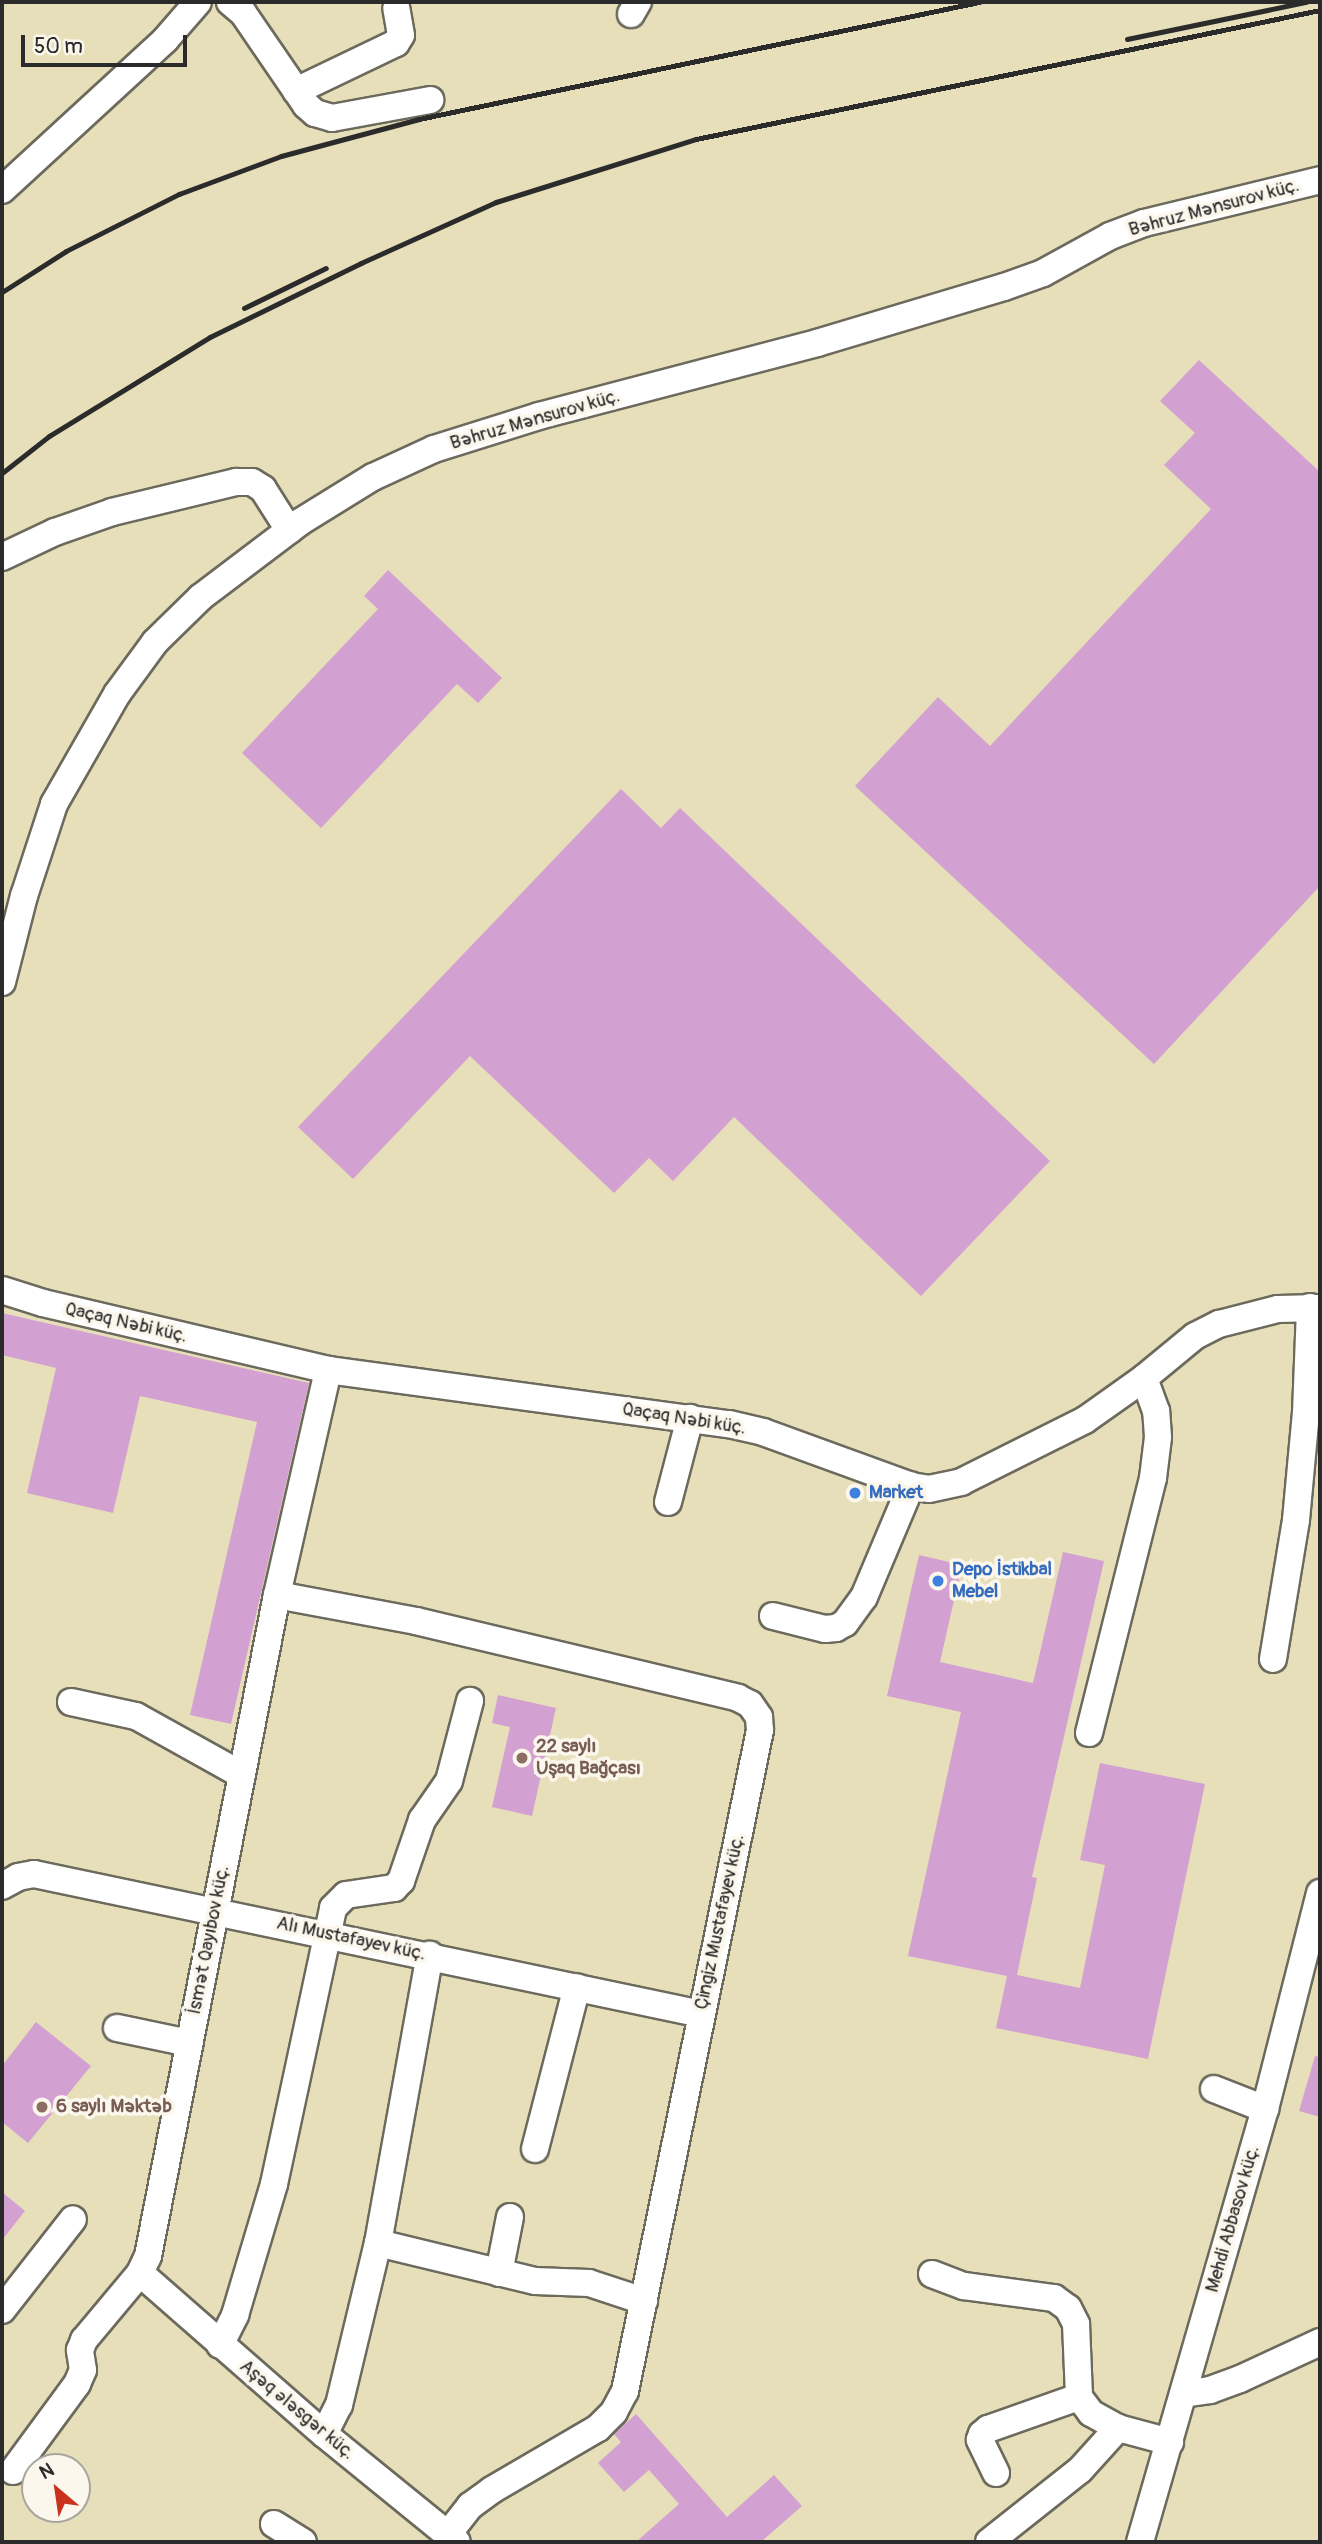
<!DOCTYPE html>
<html>
<head>
<meta charset="utf-8">
<style>
  body { margin:0 }
  #map { position:relative; width:1322px; height:2544px; overflow:hidden; background:#e6dfba; font-family:Pangolin,sans-serif }
  div>[style] { position:absolute }
  [style*='--x'] { left:calc(var(--x)*1px); top:calc(var(--y)*1px); width:calc(var(--w)*1px); rotate:calc(var(--a)*1deg) }
  .building>* { inset:0; background:#d3a1d1 }
  .roads { filter:drop-shadow(2px 0 #6c6a5d) drop-shadow(-2px 0 #6c6a5d) drop-shadow(0 2px #6c6a5d) drop-shadow(0 -2px #6c6a5d) }
  .street>* { height:26px; margin:-13px; padding:0 13px; transform-origin:13px; border-radius:13px; background:#fff }
  .rail>* { height:5px; margin:-2.5px; padding:0 2.5px; transform-origin:2.5px; border-radius:2.5px; background:#2b2b2b }
  .dots>* { width:19px; height:19px; translate:-50% -50%; box-sizing:border-box; border:4px solid #fbf7ec; border-radius:50% }
  span { translate:-50% -50%; white-space:nowrap; text-align:center; line-height:1.15; -webkit-text-stroke:7px #fbf7ec; paint-order:stroke }
  .street-label { font-size:19px; color:#2b2b2b }
  .shop-label { font-size:19px; color:#366cbe; font-weight:700 }
  .left { translate:0 -50%; text-align:left }
  .education-label { font-size:19px; color:#785e54; font-weight:700 }
  .frame { position:absolute; inset:0; border:4px solid #2b2b2b; pointer-events:none }
  .north { position:absolute; left:21px; top:2453px; width:70px; height:70px; box-sizing:border-box; background:#fbf7ec; border:2px solid #a8a59f; border-radius:50%; rotate:331deg; font-size:19px; font-weight:700; line-height:28px; text-align:center; color:#2b2b2b }
  .north::after { content:''; display:block; margin:auto; width:24px; height:32px; background:#c8321e; clip-path:polygon(50% 0,100% 100%,50% 72%,0 100%) }
  .scale { position:absolute; left:21px; top:35px; width:166px; height:32px; box-sizing:border-box; border:4px solid #2b2b2b; border-top:0; padding-left:9px; font-size:21px; line-height:24px; white-space:nowrap; color:#2b2b2b; -webkit-text-stroke:5px #fbf7ec; paint-order:stroke }
</style>
</head>
<body>
<div id="map">
  <div class="building">
    <div style="clip-path:polygon(1199px 360px,1320px 472px,1320px 886px,1154px 1064px,855px 786px,938px 697px,990px 746px,1211px 509px,1164px 465px,1195px 433px,1160px 401px)"></div>
    <div style="clip-path:polygon(388px 570px,502px 678px,478px 703px,457px 684px,321px 828px,242px 753px,378px 609px,364px 596px)"></div>
    <div style="clip-path:polygon(621px 789px,661px 828px,680px 808px,1050px 1161px,921px 1296px,734px 1117px,673px 1181px,649px 1158px,614px 1193px,470px 1056px,353px 1179px,298px 1127px)"></div>
    <div style="clip-path:polygon(2px 1313px,309px 1383px,231px 1724px,190px 1715px,257px 1422px,140px 1396px,113px 1513px,27px 1493px,56px 1368px,2px 1355px)"></div>
    <div style="clip-path:polygon(1063px 1552px,1104px 1561px,1032px 1877px,1037px 1878px,1017px 1975px,1080px 1988px,1105px 1865px,1080px 1860px,1100px 1763px,1205px 1784px,1148px 2059px,996px 2028px,1007px 1976px,908px 1956px,961px 1712px,887px 1696px,919px 1555px,962px 1565px,940px 1662px,1033px 1683px)"></div>
    <div style="clip-path:polygon(498px 1695px,556px 1708px,532px 1816px,492px 1807px,510px 1727px,492px 1723px)"></div>
    <div style="clip-path:polygon(36px 2022px,91px 2066px,28px 2143px,2px 2122px,2px 2066px)"></div>
    <div style="clip-path:polygon(1315px 2056px,1320px 2057px,1320px 2117px,1299px 2111px)"></div>
    <div style="clip-path:polygon(2px 2192px,25px 2211px,2px 2240px)"></div>
    <div style="clip-path:polygon(636px 2414px,727px 2517px,774px 2475px,802px 2506px,761px 2542px,636px 2542px,679px 2504px,649px 2470px,624px 2492px,598px 2463px,621px 2442px,614px 2434px)"></div>
  </div>
  <div class="roads">
    <div class="street">
      <div style="--x:230;--y:2;--w:17;--a:40"></div>
      <div style="--x:243;--y:13;--w:112;--a:55.6"></div>
      <div style="--x:306;--y:105;--w:12;--a:42"></div>
      <div style="--x:315;--y:113;--w:18;--a:16"></div>
      <div style="--x:332;--y:118;--w:100;--a:-10.4"></div>
      <div style="--x:631;--y:14;--w:14;--a:-60"></div>
      <div style="--x:296;--y:91;--w:111;--a:-25.6"></div>
      <div style="--x:396;--y:43;--w:9;--a:-58"></div>
      <div style="--x:401;--y:35;--w:27;--a:-100"></div>
      <div style="--x:2;--y:190;--w:222;--a:-42.6"></div>
      <div style="--x:165;--y:40;--w:50;--a:-49"></div>
      <div style="--x:2;--y:557;--w:59;--a:-25.3"></div>
      <div style="--x:55;--y:532;--w:60;--a:-19.3"></div>
      <div style="--x:112;--y:512;--w:128;--a:-13.6"></div>
      <div style="--x:236;--y:482;--w:16;--a:0"></div>
      <div style="--x:252;--y:482;--w:13;--a:32"></div>
      <div style="--x:263;--y:489;--w:49;--a:57.6"></div>
      <div style="--x:2;--y:982;--w:89;--a:-75.7"></div>
      <div style="--x:24;--y:896;--w:97;--a:-71.9"></div>
      <div style="--x:54;--y:804;--w:127;--a:-60.2"></div>
      <div style="--x:117;--y:694;--w:64;--a:-53.8"></div>
      <div style="--x:155;--y:642;--w:64;--a:-44.4"></div>
      <div style="--x:201;--y:597;--w:124;--a:-37.1"></div>
      <div style="--x:300;--y:522;--w:86;--a:-31.7"></div>
      <div style="--x:373;--y:477;--w:67;--a:-24.7"></div>
      <div style="--x:434;--y:449;--w:110;--a:-17.4"></div>
      <div style="--x:539;--y:416;--w:287;--a:-14.7"></div>
      <div style="--x:817;--y:343;--w:195;--a:-16.7"></div>
      <div style="--x:1004;--y:287;--w:41;--a:-19.7"></div>
      <div style="--x:1043;--y:273;--w:77;--a:-28.9"></div>
      <div style="--x:1110;--y:236;--w:36;--a:-21"></div>
      <div style="--x:1144;--y:223;--w:181;--a:-13.7"></div>
      <div style="--x:2;--y:1290;--w:43;--a:17.6"></div>
      <div style="--x:43;--y:1303;--w:293;--a:13.2"></div>
      <div style="--x:328;--y:1370;--w:405;--a:7.7"></div>
      <div style="--x:729;--y:1424;--w:35;--a:13"></div>
      <div style="--x:763;--y:1432;--w:158;--a:20"></div>
      <div style="--x:911;--y:1486;--w:18;--a:9"></div>
      <div style="--x:929;--y:1489;--w:33;--a:-12"></div>
      <div style="--x:961;--y:1482;--w:139;--a:-26.6"></div>
      <div style="--x:1085;--y:1420;--w:72;--a:-35.4"></div>
      <div style="--x:1144;--y:1378;--w:66;--a:-39.5"></div>
      <div style="--x:1195;--y:1336;--w:27;--a:-27"></div>
      <div style="--x:1219;--y:1324;--w:61;--a:-14.3"></div>
      <div style="--x:1278;--y:1309;--w:42;--a:-1.4"></div>
      <div style="--x:668;--y:1502;--w:87;--a:-75.3"></div>
      <div style="--x:277;--y:1595;--w:141;--a:10.6"></div>
      <div style="--x:416;--y:1621;--w:331;--a:13.4"></div>
      <div style="--x:738;--y:1698;--w:13;--a:27"></div>
      <div style="--x:750;--y:1704;--w:16;--a:55"></div>
      <div style="--x:759;--y:1717;--w:13;--a:86"></div>
      <div style="--x:760;--y:1730;--w:675;--a:101.54"></div>
      <div style="--x:625;--y:2391;--w:24;--a:118"></div>
      <div style="--x:614;--y:2412;--w:23;--a:135"></div>
      <div style="--x:598;--y:2428;--w:123;--a:149.7"></div>
      <div style="--x:492;--y:2490;--w:27;--a:144"></div>
      <div style="--x:470;--y:2506;--w:36;--a:128"></div>
      <div style="--x:773;--y:1616;--w:54;--a:14"></div>
      <div style="--x:825;--y:1629;--w:11;--a:-5"></div>
      <div style="--x:836;--y:1628;--w:10;--a:-29"></div>
      <div style="--x:845;--y:1623;--w:32;--a:-54"></div>
      <div style="--x:864;--y:1597;--w:121;--a:-67.1"></div>
      <div style="--x:1273;--y:1659;--w:141;--a:-80.6"></div>
      <div style="--x:1296;--y:1520;--w:107;--a:-84.7"></div>
      <div style="--x:1306;--y:1413;--w:106;--a:-87.8"></div>
      <div style="--x:71;--y:1702;--w:66;--a:12.2"></div>
      <div style="--x:136;--y:1716;--w:121;--a:29.1"></div>
      <div style="--x:1089;--y:1733;--w:263;--a:-75.9"></div>
      <div style="--x:1153;--y:1478;--w:41;--a:-83"></div>
      <div style="--x:1158;--y:1437;--w:26;--a:-94"></div>
      <div style="--x:1156;--y:1411;--w:35;--a:-110"></div>
      <div style="--x:2;--y:1886;--w:18;--a:-29"></div>
      <div style="--x:18;--y:1877;--w:16;--a:-11"></div>
      <div style="--x:34;--y:1874;--w:682;--a:11.85"></div>
      <div style="--x:117;--y:2028;--w:74;--a:11.8"></div>
      <div style="--x:1214;--y:2089;--w:55;--a:21.4"></div>
      <div style="--x:535;--y:2149;--w:167;--a:-75.5"></div>
      <div style="--x:378;--y:2243;--w:162;--a:13.6"></div>
      <div style="--x:535;--y:2281;--w:54;--a:2.1"></div>
      <div style="--x:589;--y:2283;--w:58;--a:18.1"></div>
      <div style="--x:140;--y:2273;--w:244;--a:41.2"></div>
      <div style="--x:324;--y:2434;--w:171;--a:39.1"></div>
      <div style="--x:499;--y:2273;--w:57;--a:-78.9"></div>
      <div style="--x:932;--y:2274;--w:34;--a:21"></div>
      <div style="--x:964;--y:2286;--w:91;--a:7.6"></div>
      <div style="--x:1054;--y:2298;--w:17;--a:36"></div>
      <div style="--x:1068;--y:2308;--w:18;--a:63"></div>
      <div style="--x:1076;--y:2324;--w:73;--a:87.6"></div>
      <div style="--x:1079;--y:2397;--w:20;--a:53"></div>
      <div style="--x:1091;--y:2413;--w:31;--a:29"></div>
      <div style="--x:2;--y:2310;--w:115;--a:-52"></div>
      <div style="--x:220;--y:2345;--w:34;--a:-63"></div>
      <div style="--x:235;--y:2315;--w:137;--a:-73.4"></div>
      <div style="--x:274;--y:2184;--w:282;--a:-77.9"></div>
      <div style="--x:333;--y:1908;--w:18;--a:-45"></div>
      <div style="--x:346;--y:1895;--w:49;--a:-8.3"></div>
      <div style="--x:394;--y:1888;--w:10;--a:-45"></div>
      <div style="--x:401;--y:1881;--w:65;--a:-71"></div>
      <div style="--x:422;--y:1820;--w:47;--a:-55.3"></div>
      <div style="--x:449;--y:1781;--w:83;--a:-75.3"></div>
      <div style="--x:1183;--y:2394;--w:27;--a:-8"></div>
      <div style="--x:1210;--y:2390;--w:32;--a:-20"></div>
      <div style="--x:1240;--y:2379;--w:88;--a:-24.8"></div>
      <div style="--x:324;--y:2434;--w:33;--a:-63"></div>
      <div style="--x:339;--y:2405;--w:167;--a:-76.5"></div>
      <div style="--x:378;--y:2243;--w:293;--a:-79.8"></div>
      <div style="--x:13;--y:2471;--w:108;--a:-53.7"></div>
      <div style="--x:77;--y:2384;--w:15;--a:-67"></div>
      <div style="--x:83;--y:2370;--w:20;--a:-99"></div>
      <div style="--x:80;--y:2350;--w:11;--a:-68"></div>
      <div style="--x:84;--y:2340;--w:87;--a:-50.1"></div>
      <div style="--x:140;--y:2273;--w:19;--a:-65"></div>
      <div style="--x:148;--y:2256;--w:673;--a:-78.96"></div>
      <div style="--x:277;--y:1595;--w:231;--a:-77.2"></div>
      <div style="--x:996;--y:2473;--w:37;--a:-116"></div>
      <div style="--x:980;--y:2440;--w:6;--a:-72"></div>
      <div style="--x:982;--y:2434;--w:8;--a:-40"></div>
      <div style="--x:988;--y:2429;--w:96;--a:-19.4"></div>
      <div style="--x:274;--y:2524;--w:34;--a:32"></div>
      <div style="--x:989;--y:2542;--w:116;--a:-38.4"></div>
      <div style="--x:1080;--y:2470;--w:57;--a:-47.9"></div>
      <div style="--x:1118;--y:2428;--w:54;--a:15.1"></div>
      <div style="--x:1140;--y:2542;--w:451;--a:-73.9"></div>
      <div style="--x:1265;--y:2109;--w:223;--a:-75.7"></div>
    </div>
  </div>
  <div class="rail">
    <div style="--x:1127;--y:39;--w:183;--a:-11.7"></div>
    <div style="--x:2;--y:292;--w:76;--a:-32.6"></div>
    <div style="--x:66;--y:251;--w:127;--a:-26.8"></div>
    <div style="--x:179;--y:194;--w:109;--a:-20.4"></div>
    <div style="--x:281;--y:156;--w:143;--a:-15"></div>
    <div style="--x:419;--y:119;--w:572;--a:-11.8"></div>
    <div style="--x:244;--y:308;--w:91;--a:-26"></div>
    <div style="--x:2;--y:473;--w:60;--a:-38.2"></div>
    <div style="--x:49;--y:436;--w:189;--a:-31.6"></div>
    <div style="--x:210;--y:337;--w:168;--a:-26.1"></div>
    <div style="--x:361;--y:263;--w:148;--a:-24.3"></div>
    <div style="--x:496;--y:202;--w:210;--a:-17.5"></div>
    <div style="--x:696;--y:139;--w:637;--a:-11.68"></div>
  </div>
  <div class="dots">
    <div style="left:855px;top:1493px;background:#3f7fe0"></div>
    <div style="left:938px;top:1581px;background:#3f7fe0"></div>
    <div style="left:522px;top:1758px;background:#8d6e63"></div>
    <div style="left:42px;top:2107px;background:#8d6e63"></div>
  </div>
  <div class="street-label">
    <span style="left:1214px;top:208px;rotate:-15deg">Bəhruz Mənsurov küç.</span>
    <span style="left:535px;top:420px;rotate:-16deg">Bəhruz Mənsurov küç.</span>
    <span style="left:126px;top:1323px;rotate:13deg">Qaçaq Nəbi küç.</span>
    <span style="left:684px;top:1419px;rotate:9deg">Qaçaq Nəbi küç.</span>
    <span style="left:720px;top:1922px;rotate:-78deg">Çingiz Mustafayev küç.</span>
    <span style="left:351px;top:1939px;rotate:12deg">Alı Mustafayev küç.</span>
    <span style="left:209px;top:1940px;rotate:-79deg">İsmət Qayıbov küç.</span>
    <span style="left:1233px;top:2219px;rotate:-74deg">Mehdi Abbasov küç.</span>
    <span style="left:297px;top:2410px;rotate:40deg">Aşəq Ələsgər küç.</span>
  </div>
  <div class="shop-label">
    <span class="left" style="left:869px;top:1493px">Market</span>
    <span class="left" style="left:952px;top:1581px">Depo İstikbal<br>Mebel</span>
  </div>
  <div class="education-label">
    <span class="left" style="left:536px;top:1758px">22 saylı<br>Uşaq Bağçası</span>
    <span class="left" style="left:56px;top:2107px">6 saylı Məktəb</span>
  </div>
  <div class="frame"></div>
  <div class="north">N</div>
  <div class="scale">50 m</div>
</div>
</body>
</html>
